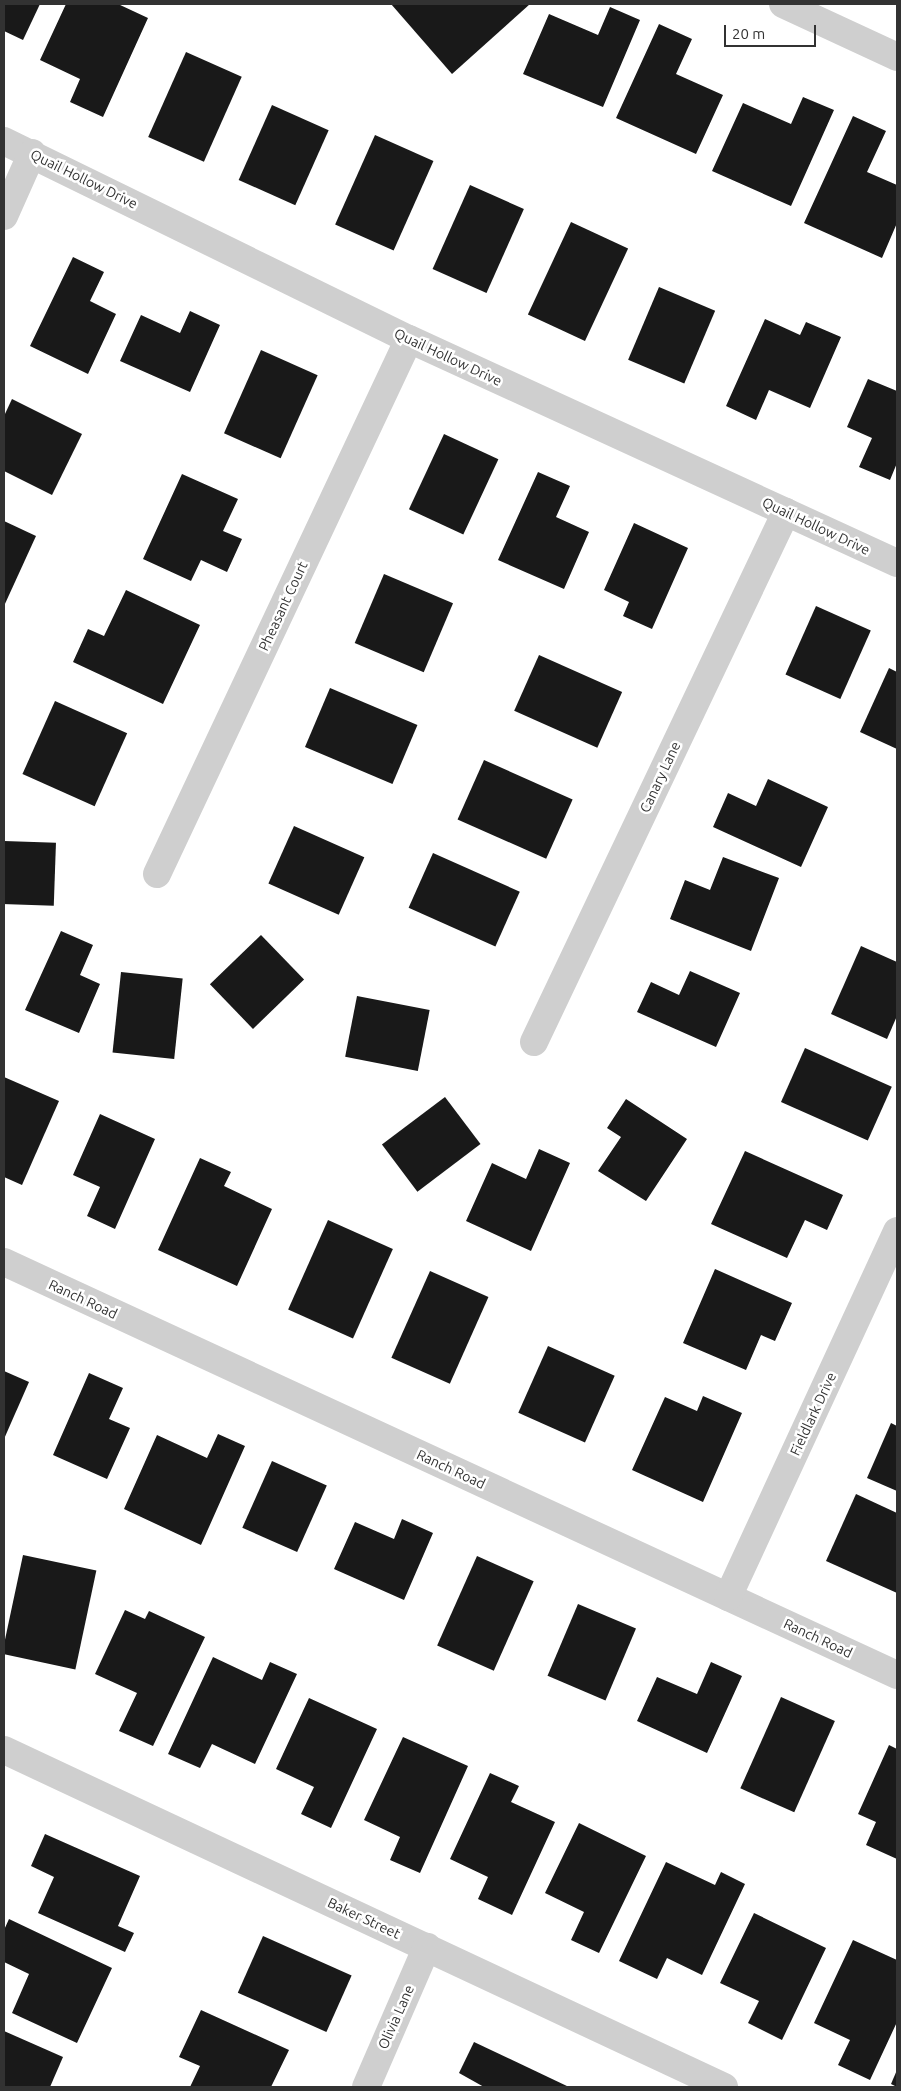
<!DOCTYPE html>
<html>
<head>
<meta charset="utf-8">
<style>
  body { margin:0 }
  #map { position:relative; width:901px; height:2091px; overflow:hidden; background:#fff; font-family:Ubuntu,sans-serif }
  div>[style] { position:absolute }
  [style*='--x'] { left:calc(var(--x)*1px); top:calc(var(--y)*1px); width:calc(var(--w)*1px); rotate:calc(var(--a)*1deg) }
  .building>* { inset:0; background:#191919; transform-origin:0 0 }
  .minor>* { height:28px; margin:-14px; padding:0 14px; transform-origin:14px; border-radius:14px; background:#cfcfcf }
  span { translate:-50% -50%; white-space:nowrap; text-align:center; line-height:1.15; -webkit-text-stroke:5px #fff; paint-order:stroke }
  .street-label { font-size:14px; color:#323232 }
  .frame { position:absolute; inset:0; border:5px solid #323232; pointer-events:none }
  .scale { position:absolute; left:724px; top:25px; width:92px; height:22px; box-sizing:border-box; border:2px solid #323232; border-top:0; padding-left:6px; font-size:15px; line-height:18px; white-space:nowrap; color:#323232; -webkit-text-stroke:4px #fff; paint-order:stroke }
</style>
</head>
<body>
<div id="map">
  <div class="building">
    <div style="clip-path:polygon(4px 4px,40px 4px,23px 40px,4px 31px)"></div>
    <div style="clip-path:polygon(66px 4px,118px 4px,148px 18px,103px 117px,70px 102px,80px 79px,40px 60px)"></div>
    <div style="clip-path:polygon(391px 4px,530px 4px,452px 74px)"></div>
    <div style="clip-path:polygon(610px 7px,640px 20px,603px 107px,523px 74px,549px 14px,598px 35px)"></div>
    <div style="clip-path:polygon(659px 24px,692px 39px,676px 74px,723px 95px,696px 154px,616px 118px)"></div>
    <div style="left:186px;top:52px;width:61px;height:93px;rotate:24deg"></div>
    <div style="clip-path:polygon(803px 97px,834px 110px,791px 206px,712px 171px,743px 103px,791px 124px)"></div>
    <div style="left:272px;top:105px;width:62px;height:82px;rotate:24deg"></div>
    <div style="clip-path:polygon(853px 116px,886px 131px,867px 172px,897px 185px,897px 223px,882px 258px,804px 223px)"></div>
    <div style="left:375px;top:135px;width:64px;height:98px;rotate:24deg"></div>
    <div style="left:470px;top:185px;width:59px;height:92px;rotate:24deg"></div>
    <div style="left:571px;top:222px;width:63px;height:102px;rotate:25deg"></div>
    <div style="clip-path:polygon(73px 257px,104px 272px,90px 301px,116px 314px,88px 374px,30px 346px)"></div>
    <div style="left:659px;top:287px;width:61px;height:79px;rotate:23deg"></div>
    <div style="clip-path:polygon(190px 311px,220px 325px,190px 392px,120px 361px,141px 315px,180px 333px)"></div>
    <div style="clip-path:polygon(765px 319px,800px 335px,806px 322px,841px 337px,810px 408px,769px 390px,756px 420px,726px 406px)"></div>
    <div style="left:261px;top:350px;width:62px;height:91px;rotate:24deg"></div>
    <div style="clip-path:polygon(868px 379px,897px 391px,897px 463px,890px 480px,859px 467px,872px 438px,847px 427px)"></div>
    <div style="clip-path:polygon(12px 399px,82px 434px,52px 495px,4px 471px,4px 416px)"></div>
    <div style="left:444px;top:434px;width:60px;height:83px;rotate:25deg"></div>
    <div style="clip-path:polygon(538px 472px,570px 486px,556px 517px,589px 532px,564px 589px,498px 560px)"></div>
    <div style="clip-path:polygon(182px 474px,238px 499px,223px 531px,242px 539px,227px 572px,201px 560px,191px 581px,143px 559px)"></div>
    <div style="clip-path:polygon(4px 521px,36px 536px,4px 606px)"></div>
    <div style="clip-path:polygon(634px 523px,688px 548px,652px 629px,623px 616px,629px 602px,604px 590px)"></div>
    <div style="left:384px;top:574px;width:75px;height:75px;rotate:23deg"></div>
    <div style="clip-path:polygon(126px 590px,200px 625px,163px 704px,73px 662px,88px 629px,104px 636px)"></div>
    <div style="left:816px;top:606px;width:60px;height:75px;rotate:24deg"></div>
    <div style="left:539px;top:655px;width:91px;height:61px;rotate:24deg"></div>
    <div style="clip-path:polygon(889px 668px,897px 672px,897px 749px,860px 732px)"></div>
    <div style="left:330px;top:688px;width:95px;height:64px;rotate:23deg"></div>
    <div style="left:55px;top:701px;width:79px;height:80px;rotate:24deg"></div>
    <div style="left:484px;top:760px;width:97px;height:65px;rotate:24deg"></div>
    <div style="clip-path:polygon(768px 779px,828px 807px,801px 867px,713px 827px,728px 793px,756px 806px)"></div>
    <div style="left:294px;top:826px;width:77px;height:63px;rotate:24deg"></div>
    <div style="left:4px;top:841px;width:52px;height:63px;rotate:2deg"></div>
    <div style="left:433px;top:853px;width:95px;height:60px;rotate:24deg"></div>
    <div style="clip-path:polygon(723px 857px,779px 878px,751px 951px,670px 919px,685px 880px,710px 890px)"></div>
    <div style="clip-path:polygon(61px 931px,93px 945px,80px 975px,100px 984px,79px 1033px,25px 1010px)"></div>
    <div style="left:261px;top:935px;width:62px;height:71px;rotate:46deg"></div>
    <div style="clip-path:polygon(861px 946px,897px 962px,897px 1016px,887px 1039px,831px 1014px)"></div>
    <div style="clip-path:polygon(690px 971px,740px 993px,716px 1047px,637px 1012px,651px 982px,679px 995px)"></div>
    <div style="left:121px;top:972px;width:62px;height:81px;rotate:6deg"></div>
    <div style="left:357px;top:996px;width:74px;height:62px;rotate:11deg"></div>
    <div style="left:805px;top:1048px;width:95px;height:59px;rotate:24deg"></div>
    <div style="clip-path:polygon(4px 1077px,59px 1101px,22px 1185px,4px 1177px)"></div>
    <div style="left:445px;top:1097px;width:59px;height:79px;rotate:53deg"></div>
    <div style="clip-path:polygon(626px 1099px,687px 1139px,646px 1201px,598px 1171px,621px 1137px,607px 1128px)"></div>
    <div style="clip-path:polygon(100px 1114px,155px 1139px,115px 1229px,87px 1216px,100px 1187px,73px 1175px)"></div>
    <div style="clip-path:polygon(539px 1149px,570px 1163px,531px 1251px,466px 1221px,492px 1163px,526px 1179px)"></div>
    <div style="clip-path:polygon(745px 1151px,843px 1195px,827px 1230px,805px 1220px,787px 1258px,711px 1224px)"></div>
    <div style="clip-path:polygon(200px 1158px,231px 1172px,224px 1186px,272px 1209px,237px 1286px,158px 1250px)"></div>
    <div style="left:328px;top:1220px;width:71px;height:98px;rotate:24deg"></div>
    <div style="clip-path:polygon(715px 1269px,792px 1303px,775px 1341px,761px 1335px,746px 1370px,683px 1343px)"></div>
    <div style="left:430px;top:1271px;width:64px;height:95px;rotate:24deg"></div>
    <div style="left:548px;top:1346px;width:73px;height:73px;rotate:24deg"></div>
    <div style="clip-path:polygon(4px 1371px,29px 1382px,4px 1439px)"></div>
    <div style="clip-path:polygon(89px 1373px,123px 1388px,109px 1419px,130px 1428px,107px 1479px,53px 1455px)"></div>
    <div style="clip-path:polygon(703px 1396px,742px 1413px,703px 1502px,632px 1470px,665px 1397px,697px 1411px)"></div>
    <div style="clip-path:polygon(891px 1423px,897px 1426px,897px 1491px,867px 1478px)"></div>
    <div style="clip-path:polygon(218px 1434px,245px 1446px,201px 1545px,124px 1509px,157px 1435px,207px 1458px)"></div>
    <div style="left:272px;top:1461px;width:60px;height:73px;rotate:24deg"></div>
    <div style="clip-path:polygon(856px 1494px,897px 1513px,897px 1593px,826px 1561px)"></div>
    <div style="clip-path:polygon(402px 1519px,433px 1533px,404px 1600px,334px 1569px,355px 1522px,394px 1539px)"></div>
    <div style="left:23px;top:1555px;width:75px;height:101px;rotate:12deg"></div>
    <div style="left:477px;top:1556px;width:62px;height:98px;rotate:24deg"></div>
    <div style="left:578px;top:1604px;width:63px;height:78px;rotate:23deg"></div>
    <div style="clip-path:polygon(125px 1610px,145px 1619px,149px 1611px,205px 1637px,153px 1746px,119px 1731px,137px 1693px,95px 1674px)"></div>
    <div style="clip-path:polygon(213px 1657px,262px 1680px,270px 1662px,297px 1674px,255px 1764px,212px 1744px,200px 1768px,168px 1754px)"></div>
    <div style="clip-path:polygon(711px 1662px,742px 1676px,707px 1753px,637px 1721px,657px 1677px,697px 1694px)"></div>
    <div style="left:781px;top:1697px;width:59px;height:100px;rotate:24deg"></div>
    <div style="clip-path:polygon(309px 1698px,377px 1729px,331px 1828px,301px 1814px,314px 1787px,276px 1769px)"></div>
    <div style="clip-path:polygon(403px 1737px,468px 1766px,420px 1873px,390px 1860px,400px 1837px,364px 1820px)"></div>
    <div style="clip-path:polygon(889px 1745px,897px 1749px,897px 1859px,866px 1845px,876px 1822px,858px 1814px)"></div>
    <div style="clip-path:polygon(490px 1773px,519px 1786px,511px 1802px,555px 1822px,512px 1915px,478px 1899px,488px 1877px,450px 1859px)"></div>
    <div style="clip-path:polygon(579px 1823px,646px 1856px,599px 1953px,571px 1940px,584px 1912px,545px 1893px)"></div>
    <div style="clip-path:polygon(45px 1834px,140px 1876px,118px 1926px,134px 1933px,125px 1952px,38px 1913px,54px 1877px,31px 1866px)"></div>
    <div style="clip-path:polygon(666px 1862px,715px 1885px,721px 1872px,745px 1884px,702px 1975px,667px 1958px,657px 1979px,619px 1961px)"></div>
    <div style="clip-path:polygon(754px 1913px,826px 1948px,782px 2040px,748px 2023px,759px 2001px,720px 1983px)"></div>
    <div style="clip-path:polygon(9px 1919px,112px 1968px,77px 2043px,12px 2013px,29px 1974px,4px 1962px,4px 1930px)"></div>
    <div style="left:263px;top:1936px;width:97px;height:62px;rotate:24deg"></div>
    <div style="clip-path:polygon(853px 1940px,897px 1960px,897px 2022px,870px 2080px,838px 2065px,850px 2040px,814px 2023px)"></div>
    <div style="clip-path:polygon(201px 2010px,289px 2050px,271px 2087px,190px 2087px,200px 2066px,179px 2057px)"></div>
    <div style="clip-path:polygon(4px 2031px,63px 2057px,50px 2087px,4px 2087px)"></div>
    <div style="clip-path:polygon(474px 2042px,569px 2087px,484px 2087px,459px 2073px)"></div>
    <div style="clip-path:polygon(897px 2070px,897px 2087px,891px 2084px)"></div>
  </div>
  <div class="minor">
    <div style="--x:783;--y:4;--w:126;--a:24.9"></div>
    <div style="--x:4;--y:141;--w:451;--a:26.1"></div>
    <div style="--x:409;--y:339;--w:537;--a:24.66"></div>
    <div style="--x:4;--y:216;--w:69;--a:-66"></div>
    <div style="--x:157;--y:874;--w:591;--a:-64.78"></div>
    <div style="--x:534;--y:1042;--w:587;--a:-64.57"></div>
    <div style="--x:4;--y:1262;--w:984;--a:24.82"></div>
    <div style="--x:728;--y:1597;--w:403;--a:-65.2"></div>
    <div style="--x:4;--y:1750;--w:795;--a:25.08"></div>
    <div style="--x:366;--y:2087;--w:153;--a:-66.5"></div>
  </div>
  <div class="street-label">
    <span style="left:84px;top:179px;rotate:26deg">Quail Hollow Drive</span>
    <span style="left:448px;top:357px;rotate:25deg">Quail Hollow Drive</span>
    <span style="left:816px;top:526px;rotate:25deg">Quail Hollow Drive</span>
    <span style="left:283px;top:606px;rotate:-65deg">Pheasant Court</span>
    <span style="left:660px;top:777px;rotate:-65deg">Canary Lane</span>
    <span style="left:83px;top:1299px;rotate:25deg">Ranch Road</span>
    <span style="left:813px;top:1414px;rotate:-65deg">Fieldlark Drive</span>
    <span style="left:451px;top:1469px;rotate:25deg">Ranch Road</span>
    <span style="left:818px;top:1638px;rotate:25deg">Ranch Road</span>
    <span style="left:364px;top:1918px;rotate:25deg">Baker Street</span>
    <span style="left:396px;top:2017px;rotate:-66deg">Olivia Lane</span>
  </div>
  <div class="frame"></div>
  <div class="scale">20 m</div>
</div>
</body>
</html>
